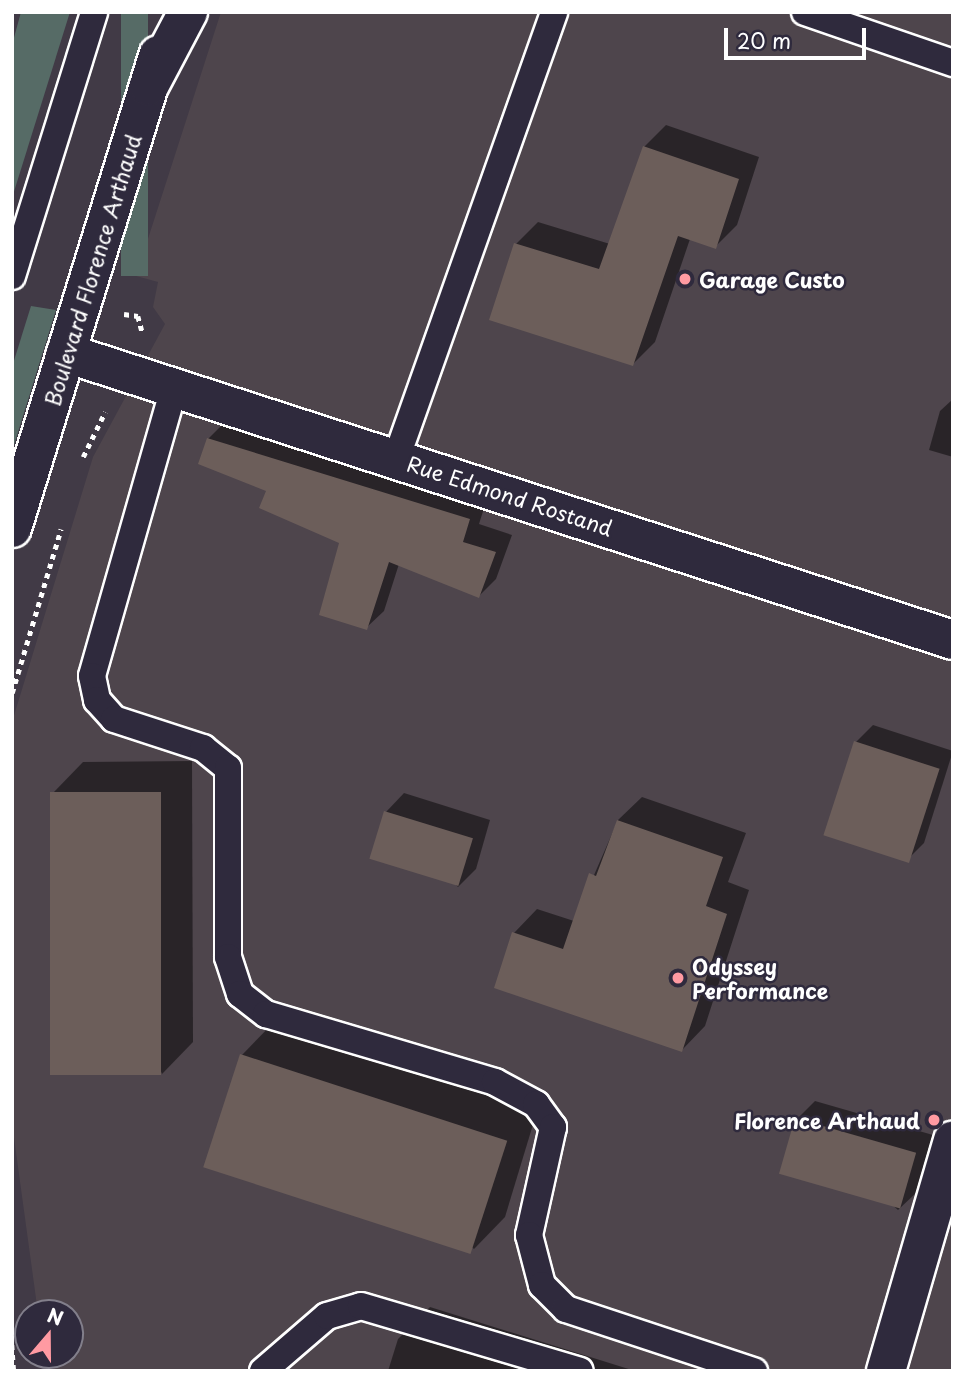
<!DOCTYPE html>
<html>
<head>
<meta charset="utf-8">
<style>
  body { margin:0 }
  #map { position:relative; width:965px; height:1383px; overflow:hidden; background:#413a46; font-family:"Playpen Sans",sans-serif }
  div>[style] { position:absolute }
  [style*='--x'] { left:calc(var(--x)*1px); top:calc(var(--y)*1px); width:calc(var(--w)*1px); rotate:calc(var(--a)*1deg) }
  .built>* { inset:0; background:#4e454c }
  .green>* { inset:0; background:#566b66; transform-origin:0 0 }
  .shadow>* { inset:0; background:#0007 }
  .building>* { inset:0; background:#6c5e5a; transform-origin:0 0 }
  .path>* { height:4.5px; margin-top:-2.25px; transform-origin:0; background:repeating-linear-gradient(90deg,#fff 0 5px,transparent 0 10px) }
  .roads { filter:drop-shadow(2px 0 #fff) drop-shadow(-2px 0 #fff) drop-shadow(0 2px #fff) drop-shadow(0 -2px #fff) }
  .service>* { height:26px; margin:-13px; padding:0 13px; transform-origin:13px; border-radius:13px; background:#2f2a3d }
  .minor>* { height:38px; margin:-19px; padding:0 19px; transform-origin:19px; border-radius:19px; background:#2f2a3d }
  .secondary>* { height:38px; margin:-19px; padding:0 19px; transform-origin:19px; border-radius:19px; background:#2f2a3d }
  .motorway>* { height:38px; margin:-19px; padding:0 19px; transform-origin:19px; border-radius:19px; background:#2f2a3d }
  .dots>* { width:19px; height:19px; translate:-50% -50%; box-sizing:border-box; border:4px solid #2f2a3d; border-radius:50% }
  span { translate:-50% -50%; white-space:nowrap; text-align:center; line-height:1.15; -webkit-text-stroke:5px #2f2a3d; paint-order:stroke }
  .street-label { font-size:21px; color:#fff }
  .poi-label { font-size:21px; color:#fff; font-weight:700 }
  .left { translate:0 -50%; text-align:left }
  .right { translate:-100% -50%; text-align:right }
  .frame { position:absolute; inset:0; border:14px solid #fff; pointer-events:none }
  .north { position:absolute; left:14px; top:1299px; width:70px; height:70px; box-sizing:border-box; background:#2f2a3d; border:2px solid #827f8b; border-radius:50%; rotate:20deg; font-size:19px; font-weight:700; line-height:28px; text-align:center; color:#fff }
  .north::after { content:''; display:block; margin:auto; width:24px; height:32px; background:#ff9aa2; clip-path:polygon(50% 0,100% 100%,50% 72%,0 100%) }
  .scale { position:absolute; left:724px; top:28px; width:142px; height:32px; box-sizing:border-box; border:4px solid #fff; border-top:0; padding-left:9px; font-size:21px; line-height:24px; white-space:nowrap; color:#fff; -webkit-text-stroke:5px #2f2a3d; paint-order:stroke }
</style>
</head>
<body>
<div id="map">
  <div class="built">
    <div style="clip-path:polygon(221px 12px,953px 12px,953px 1371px,46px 1371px,44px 1355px,70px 1355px,70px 1313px,38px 1313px,12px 1123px,12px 722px,93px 457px,165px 324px,153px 307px,158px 282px,136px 276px)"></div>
  </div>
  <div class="green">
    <div style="clip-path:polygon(21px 12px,70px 12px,12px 198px,12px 45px)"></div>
    <div style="left:121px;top:12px;width:27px;height:264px"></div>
    <div style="clip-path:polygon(31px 306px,56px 310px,14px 445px,12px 367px)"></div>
  </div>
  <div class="shadow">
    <div style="clip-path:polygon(666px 125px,759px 157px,737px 225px,715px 247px,690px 239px,655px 342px,633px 364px,516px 244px,538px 222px,610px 244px,644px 147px)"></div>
    <div style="clip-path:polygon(953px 399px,953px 457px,929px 450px,940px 411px)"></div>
    <div style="clip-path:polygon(226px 421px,486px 502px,479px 524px,512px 535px,496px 579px,479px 596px,399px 564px,384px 611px,366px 628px,342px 542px,208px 439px)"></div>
    <div style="clip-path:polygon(873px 725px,953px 751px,924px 843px,907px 860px,856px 742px)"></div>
    <div style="clip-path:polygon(192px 761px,193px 1042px,162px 1074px,52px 794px,83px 762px)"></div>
    <div style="clip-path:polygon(404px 793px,490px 820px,476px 869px,458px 887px,386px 812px)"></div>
    <div style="clip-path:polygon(642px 797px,746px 833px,728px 882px,749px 890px,705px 1026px,682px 1050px,514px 933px,537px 909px,574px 921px,618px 820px)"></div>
    <div style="clip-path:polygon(273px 1023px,538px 1108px,505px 1217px,474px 1249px,242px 1055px)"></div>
    <div style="clip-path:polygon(815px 1101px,933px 1135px,917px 1192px,898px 1210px,797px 1119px)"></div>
    <div style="clip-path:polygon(430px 1307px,635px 1371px,388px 1371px,398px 1339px)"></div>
  </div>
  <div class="building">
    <div style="clip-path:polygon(643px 146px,739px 179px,716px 249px,678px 236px,633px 366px,489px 320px,514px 243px,599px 269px)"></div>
    <div style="clip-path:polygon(207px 438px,470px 519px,463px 542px,496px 552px,479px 598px,389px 562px,367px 630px,319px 615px,339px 543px,259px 508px,266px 491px,198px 464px)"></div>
    <div style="left:854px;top:741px;width:90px;height:99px;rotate:18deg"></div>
    <div style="left:161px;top:792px;width:283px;height:111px;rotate:90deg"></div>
    <div style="left:384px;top:811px;width:93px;height:50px;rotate:17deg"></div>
    <div style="clip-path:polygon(617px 820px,723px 857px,706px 906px,727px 914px,682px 1052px,494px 988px,512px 932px,563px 949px,589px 873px,596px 876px)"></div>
    <div style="left:240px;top:1054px;width:281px;height:119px;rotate:18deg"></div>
    <div style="left:795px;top:1118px;width:126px;height:58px;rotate:16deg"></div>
  </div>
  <div class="path">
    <div style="--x:124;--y:314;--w:14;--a:8"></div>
    <div style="--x:138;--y:316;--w:16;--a:75"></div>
    <div style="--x:83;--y:457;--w:50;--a:-63.9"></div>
    <div style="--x:12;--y:693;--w:171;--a:-73.4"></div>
    <div style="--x:12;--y:1345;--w:26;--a:86"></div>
  </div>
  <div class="roads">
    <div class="service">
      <div style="--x:805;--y:12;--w:157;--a:19"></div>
      <div style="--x:12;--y:276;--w:276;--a:-72.7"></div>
      <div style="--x:174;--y:388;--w:299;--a:105.9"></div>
      <div style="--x:92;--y:676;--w:25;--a:78"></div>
      <div style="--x:97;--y:700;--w:25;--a:48"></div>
      <div style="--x:114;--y:719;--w:94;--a:18"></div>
      <div style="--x:203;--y:748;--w:32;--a:39"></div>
      <div style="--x:228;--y:768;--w:189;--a:90"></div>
      <div style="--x:228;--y:957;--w:39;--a:72"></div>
      <div style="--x:240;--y:994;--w:33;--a:38"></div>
      <div style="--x:266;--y:1014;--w:239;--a:16.5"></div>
      <div style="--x:495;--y:1082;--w:47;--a:28.2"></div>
      <div style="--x:536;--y:1104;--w:29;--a:54"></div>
      <div style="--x:553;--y:1127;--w:111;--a:102.5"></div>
      <div style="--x:529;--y:1235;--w:52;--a:75.4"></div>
      <div style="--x:542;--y:1285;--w:34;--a:45"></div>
      <div style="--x:566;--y:1309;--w:198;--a:18.3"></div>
      <div style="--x:396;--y:459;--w:474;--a:-70.5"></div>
      <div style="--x:263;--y:1371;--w:84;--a:-40.7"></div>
      <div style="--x:327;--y:1316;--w:35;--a:-16"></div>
      <div style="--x:361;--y:1306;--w:228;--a:16.5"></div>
    </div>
    <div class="minor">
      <div style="--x:66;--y:353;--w:932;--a:17.93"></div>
      <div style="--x:886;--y:1371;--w:240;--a:-73.8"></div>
    </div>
    <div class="secondary">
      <div style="--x:12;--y:528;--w:495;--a:-72.8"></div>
    </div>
    <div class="motorway">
      <div style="--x:149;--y:86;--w:84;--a:-62.2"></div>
    </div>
  </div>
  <div class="dots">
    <div style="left:685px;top:279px;background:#ff9aa2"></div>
    <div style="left:678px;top:978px;background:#ff9aa2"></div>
    <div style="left:934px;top:1120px;background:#ff9aa2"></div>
  </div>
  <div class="street-label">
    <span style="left:92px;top:270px;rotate:-73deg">Boulevard Florence Arthaud</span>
    <span style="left:510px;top:495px;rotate:18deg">Rue Edmond Rostand</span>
  </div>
  <div class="poi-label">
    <span class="left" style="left:699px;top:279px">Garage Custo</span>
    <span class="left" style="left:692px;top:978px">Odyssey<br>Performance</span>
    <span class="right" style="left:920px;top:1120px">Florence Arthaud</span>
  </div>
  <div class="frame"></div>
  <div class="north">N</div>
  <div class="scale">20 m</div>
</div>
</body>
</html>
